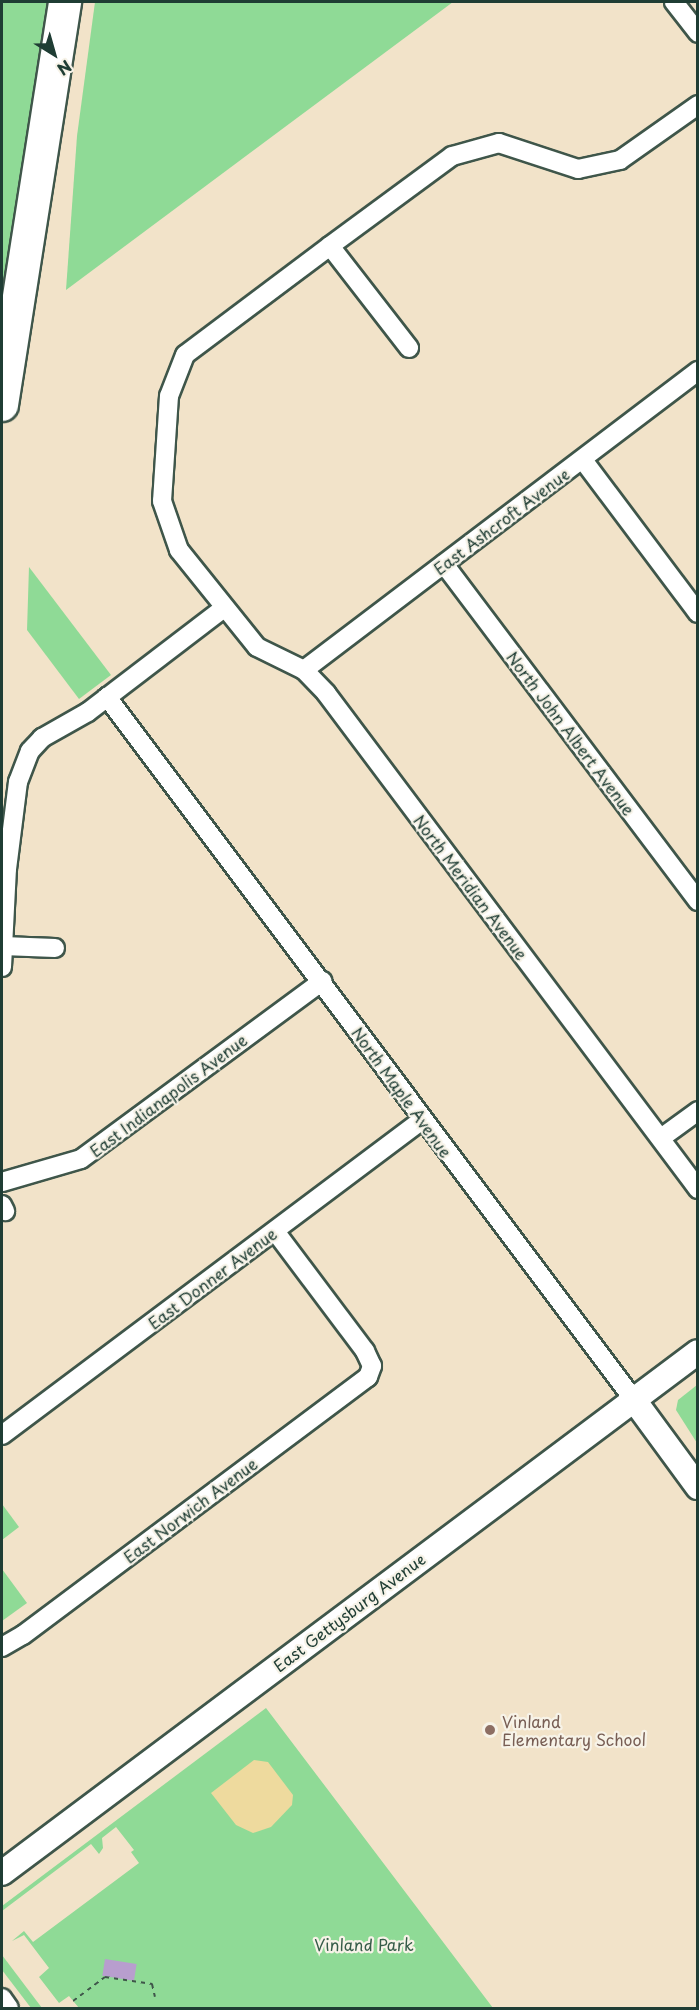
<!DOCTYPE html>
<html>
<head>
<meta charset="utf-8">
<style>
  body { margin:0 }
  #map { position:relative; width:699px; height:2010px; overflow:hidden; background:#f2e3c9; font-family:"Playpen Sans",sans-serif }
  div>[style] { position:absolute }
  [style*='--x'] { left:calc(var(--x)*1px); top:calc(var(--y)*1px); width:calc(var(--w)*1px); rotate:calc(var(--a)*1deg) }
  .green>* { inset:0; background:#8fda96 }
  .sand>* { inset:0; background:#eeda9e }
  .building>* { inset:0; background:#b89ece; transform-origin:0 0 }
  .path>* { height:2px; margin-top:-1px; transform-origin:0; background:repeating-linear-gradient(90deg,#3f564a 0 4.5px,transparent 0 9px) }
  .roads { filter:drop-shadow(2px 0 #3f564a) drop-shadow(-2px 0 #3f564a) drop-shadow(0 2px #3f564a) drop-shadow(0 -2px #3f564a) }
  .street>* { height:18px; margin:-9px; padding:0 9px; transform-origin:9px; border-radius:9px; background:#fff }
  .secondary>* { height:24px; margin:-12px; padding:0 12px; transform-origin:12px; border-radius:12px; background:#fff }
  .highway>* { height:32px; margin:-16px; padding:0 16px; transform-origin:16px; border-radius:16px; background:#fff }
  .dots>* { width:16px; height:16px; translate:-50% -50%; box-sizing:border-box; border:3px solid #f7f3e8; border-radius:50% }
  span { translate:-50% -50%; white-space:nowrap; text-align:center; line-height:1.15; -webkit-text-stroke:4.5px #f7f3e8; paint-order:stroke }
  .street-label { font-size:16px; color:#1f3d34 }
  .education-label { font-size:16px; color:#785e54 }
  .left { translate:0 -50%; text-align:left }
  .park-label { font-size:16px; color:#355c48 }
  .frame { position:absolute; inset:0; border:3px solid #1f3d34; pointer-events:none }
  .north { position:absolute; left:24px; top:24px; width:60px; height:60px; -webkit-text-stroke:4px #f7f3e8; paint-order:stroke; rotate:143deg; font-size:16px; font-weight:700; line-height:24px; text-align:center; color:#1f3d34 }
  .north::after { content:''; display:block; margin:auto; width:21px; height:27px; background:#1f3d34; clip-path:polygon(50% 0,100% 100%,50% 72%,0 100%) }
</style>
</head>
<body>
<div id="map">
  <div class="green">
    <div style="clip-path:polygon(2px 2px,50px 2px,2px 341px)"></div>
    <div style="clip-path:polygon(95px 2px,453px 2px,66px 290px,77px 136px)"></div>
    <div style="clip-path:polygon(29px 567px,111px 675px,79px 699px,27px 630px)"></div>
    <div style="clip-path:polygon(697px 1385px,697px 1443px,676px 1410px,678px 1400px)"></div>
    <div style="clip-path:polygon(2px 1504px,19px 1527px,2px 1540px)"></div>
    <div style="clip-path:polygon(2px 1569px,27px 1603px,2px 1621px)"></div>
    <div style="clip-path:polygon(266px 1708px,493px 2008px,79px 2008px,69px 1996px,59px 2003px,39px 1977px,49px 1968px,24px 1935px,12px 1941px,24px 1931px,33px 1942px,139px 1863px,131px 1852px,134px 1850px,116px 1827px,102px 1838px,103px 1848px,99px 1854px,91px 1844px,2px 1911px,2px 1906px)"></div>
    <div style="clip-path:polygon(2px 1955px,42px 2008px,31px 2008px,2px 1970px)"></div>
  </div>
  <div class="sand">
    <div style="clip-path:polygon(254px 1760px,268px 1762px,293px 1795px,292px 1805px,271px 1827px,253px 1833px,236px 1825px,211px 1793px)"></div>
  </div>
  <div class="building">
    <div style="left:105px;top:1959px;width:32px;height:17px;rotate:9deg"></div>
  </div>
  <div class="path">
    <div style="--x:73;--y:2001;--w:40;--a:-37"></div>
    <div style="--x:105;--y:1977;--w:48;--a:8.5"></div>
    <div style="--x:152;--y:1984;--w:13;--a:77"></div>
  </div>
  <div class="roads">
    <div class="street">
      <div style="--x:674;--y:2;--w:39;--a:52"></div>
      <div style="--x:698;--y:105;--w:95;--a:144.8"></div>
      <div style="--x:620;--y:160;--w:43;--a:167.9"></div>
      <div style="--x:578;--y:169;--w:83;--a:-161.8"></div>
      <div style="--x:499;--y:143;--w:49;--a:164.5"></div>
      <div style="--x:452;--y:156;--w:152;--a:143.6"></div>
      <div style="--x:330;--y:246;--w:181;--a:143.1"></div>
      <div style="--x:185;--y:355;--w:44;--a:111.3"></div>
      <div style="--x:169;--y:396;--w:105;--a:93.8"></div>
      <div style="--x:162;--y:501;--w:52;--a:70.9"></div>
      <div style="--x:179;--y:550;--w:124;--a:51.2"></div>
      <div style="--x:257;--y:647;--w:52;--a:26.1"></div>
      <div style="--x:304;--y:670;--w:32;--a:46"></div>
      <div style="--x:326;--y:693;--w:620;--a:53.13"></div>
      <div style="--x:330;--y:246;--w:129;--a:52.2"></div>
      <div style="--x:583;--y:460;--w:191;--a:53.1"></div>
      <div style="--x:444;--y:564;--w:422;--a:53"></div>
      <div style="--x:304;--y:670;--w:495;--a:-37.2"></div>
      <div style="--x:107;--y:697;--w:879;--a:53.14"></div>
      <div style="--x:3;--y:946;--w:52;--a:2.2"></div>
      <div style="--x:2;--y:967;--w:98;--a:-87.1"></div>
      <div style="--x:7;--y:869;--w:88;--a:-82.8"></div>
      <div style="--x:18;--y:782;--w:33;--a:-69"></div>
      <div style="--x:30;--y:751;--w:18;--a:-47"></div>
      <div style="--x:42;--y:738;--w:53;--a:-29.5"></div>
      <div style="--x:88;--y:712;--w:171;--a:-37.4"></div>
      <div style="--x:661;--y:1138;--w:46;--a:-36.1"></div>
      <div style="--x:2;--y:1182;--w:82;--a:-16.2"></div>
      <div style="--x:81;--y:1159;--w:300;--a:-36.4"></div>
      <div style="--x:2;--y:1205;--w:7;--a:63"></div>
      <div style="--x:2;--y:1435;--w:525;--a:-36.87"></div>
      <div style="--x:2;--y:1647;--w:24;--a:-30"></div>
      <div style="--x:23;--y:1635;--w:431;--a:-36.8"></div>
      <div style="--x:368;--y:1377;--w:12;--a:-70"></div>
      <div style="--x:372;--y:1366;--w:17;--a:-115"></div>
      <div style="--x:365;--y:1351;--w:150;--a:-126.9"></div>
      <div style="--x:2;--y:1998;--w:12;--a:55"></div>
    </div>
    <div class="secondary">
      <div style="--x:634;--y:1400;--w:108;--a:53.7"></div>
      <div style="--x:2;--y:1873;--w:869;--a:-36.82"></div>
    </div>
    <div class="highway">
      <div style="--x:2;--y:405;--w:408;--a:-81.1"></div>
    </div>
  </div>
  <div class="dots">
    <div style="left:490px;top:1730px;background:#8d6e63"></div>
  </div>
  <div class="street-label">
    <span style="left:501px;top:521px;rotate:-37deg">East Ashcroft Avenue</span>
    <span style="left:571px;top:733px;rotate:53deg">North John Albert Avenue</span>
    <span style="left:471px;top:887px;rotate:53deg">North Meridian Avenue</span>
    <span style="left:402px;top:1092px;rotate:54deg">North Maple Avenue</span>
    <span style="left:168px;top:1095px;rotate:-37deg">East Indianapolis Avenue</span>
    <span style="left:212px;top:1278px;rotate:-37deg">East Donner Avenue</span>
    <span style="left:190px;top:1510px;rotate:-37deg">East Norwich Avenue</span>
    <span style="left:349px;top:1612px;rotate:-37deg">East Gettysburg Avenue</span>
  </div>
  <div class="education-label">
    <span class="left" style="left:502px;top:1730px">Vinland<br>Elementary School</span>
  </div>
  <div class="park-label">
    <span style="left:364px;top:1944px">Vinland Park</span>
  </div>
  <div class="frame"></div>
  <div class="north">N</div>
</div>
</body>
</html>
